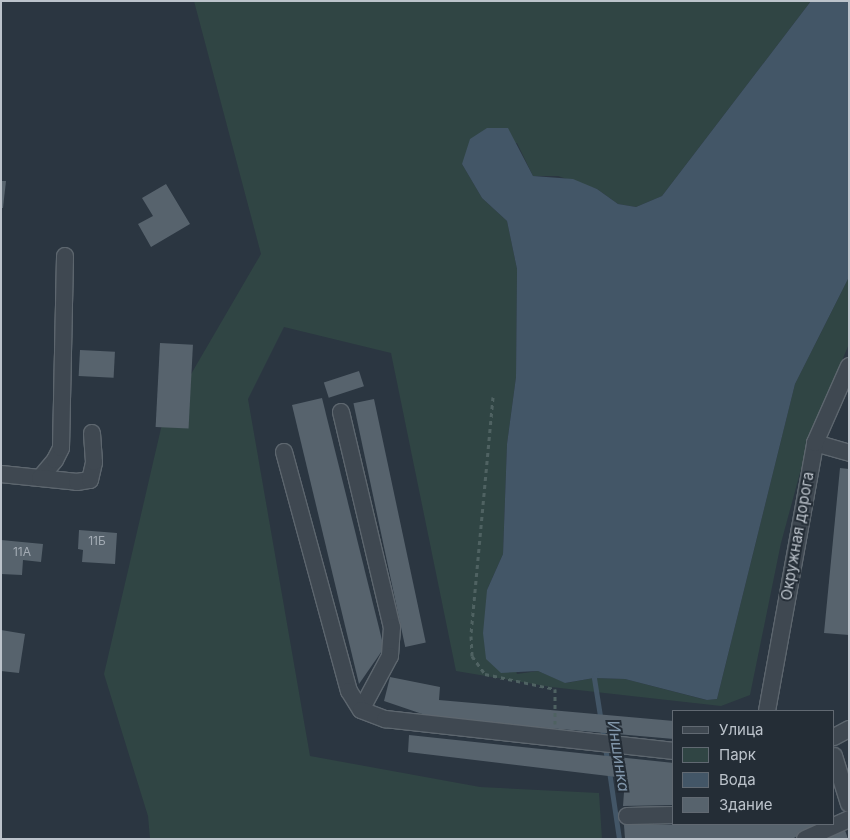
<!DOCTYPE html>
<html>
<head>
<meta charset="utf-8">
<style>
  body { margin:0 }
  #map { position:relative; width:850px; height:840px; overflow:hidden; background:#2b3641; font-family:Inter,sans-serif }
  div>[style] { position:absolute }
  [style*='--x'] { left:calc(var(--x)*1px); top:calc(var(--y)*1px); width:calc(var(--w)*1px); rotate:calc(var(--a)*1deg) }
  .green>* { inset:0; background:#304544 }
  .water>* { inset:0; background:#435667 }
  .stream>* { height:5px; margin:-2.5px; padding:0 2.5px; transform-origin:2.5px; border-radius:2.5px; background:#435667 }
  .building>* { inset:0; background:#57636d; transform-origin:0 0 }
  .path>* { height:3px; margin-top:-1.5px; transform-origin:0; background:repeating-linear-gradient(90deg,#4f6262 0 4px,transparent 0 8px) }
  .roads { filter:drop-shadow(1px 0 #5d666e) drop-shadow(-1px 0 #5d666e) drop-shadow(0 1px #5d666e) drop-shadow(0 -1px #5d666e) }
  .minor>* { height:16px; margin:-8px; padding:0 8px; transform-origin:8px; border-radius:8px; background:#3f4851 }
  span { translate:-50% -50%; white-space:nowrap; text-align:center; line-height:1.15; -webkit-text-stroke:4px #242d36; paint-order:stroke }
  .number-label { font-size:12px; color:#a3abb4 }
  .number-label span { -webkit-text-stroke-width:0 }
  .street-label { font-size:15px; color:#bcc3cb }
  .water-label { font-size:16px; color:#8196aa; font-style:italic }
  .frame { position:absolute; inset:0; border:2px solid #bcc3cb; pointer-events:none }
  .legend { position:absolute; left:672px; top:710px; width:162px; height:115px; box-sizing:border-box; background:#242d36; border:1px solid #616972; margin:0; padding:6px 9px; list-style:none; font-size:15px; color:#bcc3cb }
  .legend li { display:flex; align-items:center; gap:10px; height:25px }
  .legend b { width:25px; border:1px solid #616972 }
</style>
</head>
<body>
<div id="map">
  <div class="green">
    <div style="clip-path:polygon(194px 1px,811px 1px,662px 196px,636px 207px,618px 204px,597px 189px,558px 176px,533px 176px,517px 143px,462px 164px,482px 198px,507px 221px,517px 269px,516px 377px,507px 444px,503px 554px,487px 590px,517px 674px,538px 671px,566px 683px,594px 678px,625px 679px,706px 700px,717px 699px,795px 384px,849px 277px,849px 344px,810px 436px,781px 543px,750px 695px,721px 706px,551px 687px,456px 671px,391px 353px,284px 327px,248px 399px,310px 756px,480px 787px,599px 793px,602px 839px,150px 839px,148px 816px,104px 674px,162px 424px,261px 254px)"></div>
  </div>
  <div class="water">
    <div style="clip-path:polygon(811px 1px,849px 1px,849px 277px,795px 384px,717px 699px,707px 700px,625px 679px,594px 678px,565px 683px,538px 671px,501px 673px,486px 659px,483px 633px,487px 590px,503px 554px,507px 444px,516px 377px,517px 269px,507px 221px,482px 198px,462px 164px,470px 139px,487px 128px,508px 128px,533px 176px,573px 179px,597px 189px,618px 204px,636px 207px,662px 196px)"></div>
  </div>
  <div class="stream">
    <div style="--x:596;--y:673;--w:5;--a:112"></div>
    <div style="--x:594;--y:678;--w:83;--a:81"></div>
    <div style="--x:609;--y:771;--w:69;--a:81.6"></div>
  </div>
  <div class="building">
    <div style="clip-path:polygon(1px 181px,6px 181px,3px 208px,1px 208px)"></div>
    <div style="clip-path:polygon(166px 184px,190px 224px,151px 247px,138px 224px,153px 216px,142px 198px)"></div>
    <div style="left:160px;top:343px;width:33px;height:84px;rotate:3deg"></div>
    <div style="left:80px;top:350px;width:35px;height:26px;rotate:3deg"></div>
    <div style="left:359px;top:371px;width:16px;height:37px;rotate:72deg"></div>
    <div style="clip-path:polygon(322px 398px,384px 648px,359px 684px,292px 405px)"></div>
    <div style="left:374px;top:399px;width:249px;height:21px;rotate:78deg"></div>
    <div style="clip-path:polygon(840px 468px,849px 469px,849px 635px,824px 633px)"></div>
    <div style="clip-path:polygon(79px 530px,117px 533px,115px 564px,82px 562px,83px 550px,78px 549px)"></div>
    <div style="clip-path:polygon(1px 540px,43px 544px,41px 562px,23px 560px,22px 575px,1px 574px)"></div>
    <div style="clip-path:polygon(1px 630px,25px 634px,19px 673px,1px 671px)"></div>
    <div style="clip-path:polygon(390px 677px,440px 687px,439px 700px,674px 721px,674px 739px,434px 718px,384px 701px)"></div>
    <div style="clip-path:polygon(409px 735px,674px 763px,674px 805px,623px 806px,625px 778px,408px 752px)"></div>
    <div style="clip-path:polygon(820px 824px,792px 839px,625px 839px,624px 825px)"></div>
    <div style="clip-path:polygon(845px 830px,848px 839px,816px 839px,816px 838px)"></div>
  </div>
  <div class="path">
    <div style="--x:493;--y:397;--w:240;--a:95.3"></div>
    <div style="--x:471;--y:636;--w:20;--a:87"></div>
    <div style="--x:472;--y:656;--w:22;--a:54"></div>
    <div style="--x:485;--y:674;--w:72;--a:12.1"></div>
    <div style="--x:555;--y:689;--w:35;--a:90"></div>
  </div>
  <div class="roads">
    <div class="minor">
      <div style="--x:341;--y:412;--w:221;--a:76.7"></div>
      <div style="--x:392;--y:627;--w:29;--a:94"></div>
      <div style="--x:390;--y:656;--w:61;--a:118.2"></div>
      <div style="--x:815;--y:443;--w:35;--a:16"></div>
      <div style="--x:284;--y:452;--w:248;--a:74.8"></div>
      <div style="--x:349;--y:691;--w:22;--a:58"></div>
      <div style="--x:361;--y:710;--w:26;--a:21"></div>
      <div style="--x:385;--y:719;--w:291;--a:6.3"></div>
      <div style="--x:1;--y:474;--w:39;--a:6"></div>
      <div style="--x:40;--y:478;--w:23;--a:-50"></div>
      <div style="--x:55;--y:460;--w:13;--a:-63"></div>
      <div style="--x:61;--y:448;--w:192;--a:-88.8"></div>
      <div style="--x:40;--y:478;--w:37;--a:6"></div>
      <div style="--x:77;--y:482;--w:13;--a:-9"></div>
      <div style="--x:90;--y:480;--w:18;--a:-77"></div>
      <div style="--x:94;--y:462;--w:29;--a:-94"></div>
      <div style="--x:767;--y:711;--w:272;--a:-79.8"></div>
      <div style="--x:815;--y:443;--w:84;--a:-66.2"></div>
      <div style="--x:834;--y:737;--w:17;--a:-28"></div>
      <div style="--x:834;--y:756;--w:50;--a:72.6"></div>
      <div style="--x:627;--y:816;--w:47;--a:-1.2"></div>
      <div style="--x:805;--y:839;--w:48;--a:-24.4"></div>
    </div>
  </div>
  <div class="number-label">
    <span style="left:97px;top:541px">11Б</span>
    <span style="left:22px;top:552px">11А</span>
  </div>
  <div class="street-label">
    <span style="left:797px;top:536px;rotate:-80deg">Окружная дорога</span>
  </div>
  <div class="water-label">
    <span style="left:619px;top:756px;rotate:81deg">Иншинка</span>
  </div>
  <div class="frame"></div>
  <ul class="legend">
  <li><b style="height:6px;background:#3f4851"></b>Улица</li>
  <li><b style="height:14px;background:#304544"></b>Парк</li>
  <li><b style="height:14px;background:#435667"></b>Вода</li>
  <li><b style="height:14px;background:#57636d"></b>Здание</li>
  </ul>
</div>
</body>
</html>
